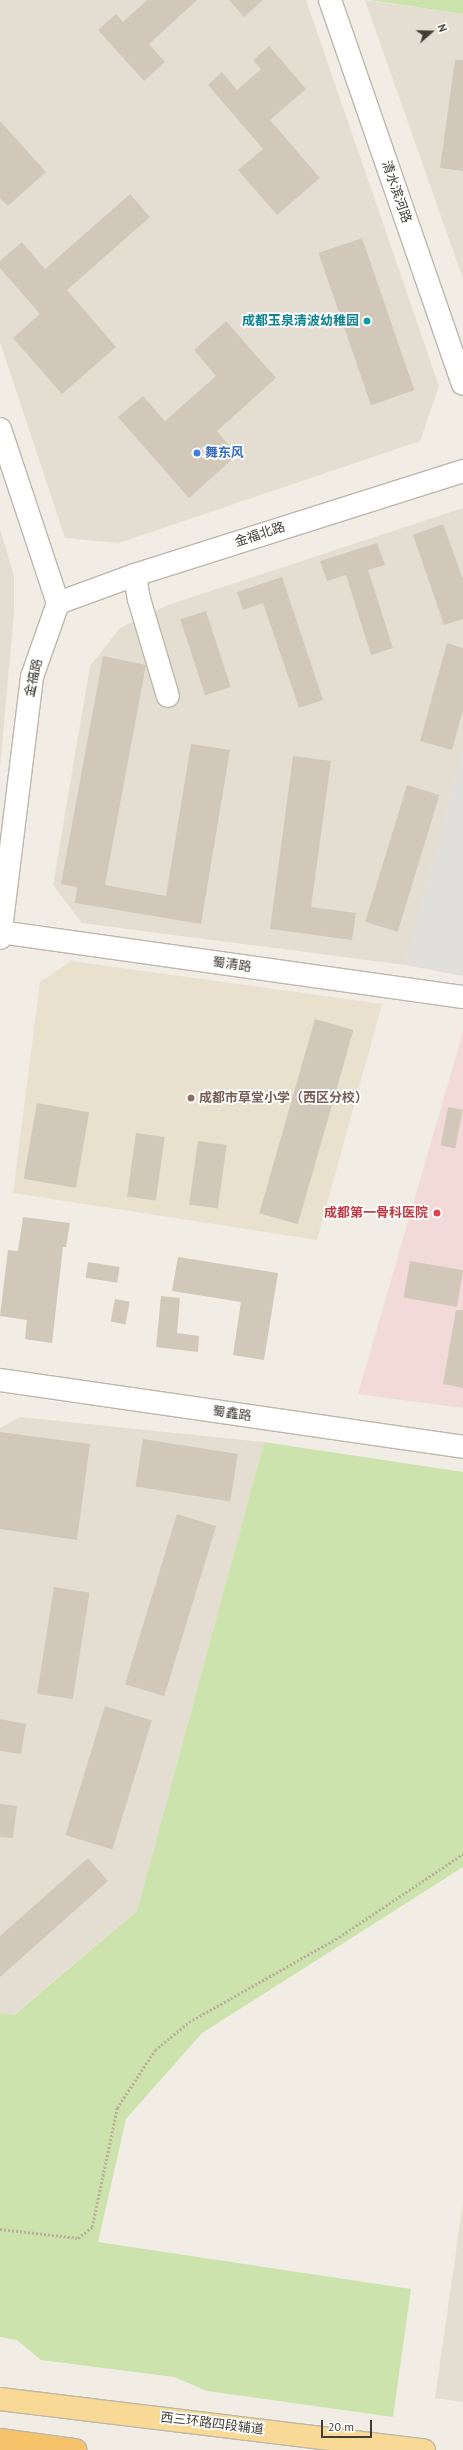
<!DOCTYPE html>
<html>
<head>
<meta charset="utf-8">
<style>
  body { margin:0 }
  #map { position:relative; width:463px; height:2450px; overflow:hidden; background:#f1ece4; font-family:"PT Sans","Noto Sans SC",sans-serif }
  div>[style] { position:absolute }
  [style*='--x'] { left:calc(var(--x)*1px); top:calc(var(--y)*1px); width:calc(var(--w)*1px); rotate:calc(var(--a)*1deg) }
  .residential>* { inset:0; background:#e4ded2 }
  .education>* { inset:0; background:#e9e1ce }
  .medical>* { inset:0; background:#f1dad7 }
  .green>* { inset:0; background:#cde3ae }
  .parking>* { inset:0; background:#e1dfdc }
  .building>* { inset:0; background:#d2c8ba; transform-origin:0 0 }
  .path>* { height:2.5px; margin-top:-1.25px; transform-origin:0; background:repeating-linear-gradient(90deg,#bcaf99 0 2px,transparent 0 4px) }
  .roads { filter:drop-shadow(1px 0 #beb7aa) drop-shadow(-1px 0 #beb7aa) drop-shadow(0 1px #beb7aa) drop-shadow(0 -1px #beb7aa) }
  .minor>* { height:22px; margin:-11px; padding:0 11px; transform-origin:11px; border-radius:11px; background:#fff }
  .major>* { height:22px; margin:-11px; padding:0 11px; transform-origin:11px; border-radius:11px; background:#f8d995 }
  .highway>* { height:22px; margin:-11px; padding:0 11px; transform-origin:11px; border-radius:11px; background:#f6c36a }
  .dots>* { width:11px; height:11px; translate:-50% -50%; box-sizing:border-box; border:2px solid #fff; border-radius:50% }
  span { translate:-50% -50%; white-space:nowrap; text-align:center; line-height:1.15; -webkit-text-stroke:3.5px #fff; paint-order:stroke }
  .street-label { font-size:13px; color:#423c34 }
  .culture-label { font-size:13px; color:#0d838f; font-weight:700 }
  .right { translate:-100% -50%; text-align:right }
  .shop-label { font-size:13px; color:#366cbe; font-weight:700 }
  .left { translate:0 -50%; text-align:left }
  .education-label { font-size:13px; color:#785e54; font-weight:700 }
  .health-label { font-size:13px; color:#be3a42; font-weight:700 }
  .north { position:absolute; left:411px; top:12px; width:40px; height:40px; -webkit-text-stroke:3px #fff; paint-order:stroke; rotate:70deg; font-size:11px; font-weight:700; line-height:16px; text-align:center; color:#423c34 }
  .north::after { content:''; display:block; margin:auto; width:14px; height:18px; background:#423c34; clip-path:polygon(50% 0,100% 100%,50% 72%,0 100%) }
  .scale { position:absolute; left:321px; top:2420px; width:51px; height:18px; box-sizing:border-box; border:2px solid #423c34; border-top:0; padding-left:5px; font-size:12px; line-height:14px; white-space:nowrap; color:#423c34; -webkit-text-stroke:3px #fff; paint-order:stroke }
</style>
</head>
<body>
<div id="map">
  <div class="residential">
    <div style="clip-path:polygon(0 0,306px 0,439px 386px,420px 441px,119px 543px,65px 538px,0 342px)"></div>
    <div style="clip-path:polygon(365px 0,463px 14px,463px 279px)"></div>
    <div style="clip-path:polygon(463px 508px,463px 751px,405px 965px,82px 923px,53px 885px,90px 666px,120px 628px,168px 605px)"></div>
    <div style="clip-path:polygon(0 529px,14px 576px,14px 612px,0 768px)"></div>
    <div style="clip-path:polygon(20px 1417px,264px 1442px,137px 1911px,13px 2015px,0 2013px,0 1428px)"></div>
    <div style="clip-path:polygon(463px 2203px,463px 2402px,435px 2398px)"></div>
  </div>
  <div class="education">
    <div style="clip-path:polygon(71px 961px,382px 1004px,317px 1240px,13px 1193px,40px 982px)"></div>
  </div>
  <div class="medical">
    <div style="clip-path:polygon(463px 1032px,463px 1408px,358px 1394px)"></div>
  </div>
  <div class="green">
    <div style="clip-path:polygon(369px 0,463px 0,463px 14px)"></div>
    <div style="clip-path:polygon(264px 1442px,463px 1472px,463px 1867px,202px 2033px,126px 2119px,98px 2242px,411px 2289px,393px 2417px,207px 2391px,174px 2377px,41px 2360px,17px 2340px,0 2337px,0 2013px,14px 2015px,137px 1911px)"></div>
  </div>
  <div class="parking">
    <div style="clip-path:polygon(463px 751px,463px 976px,405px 965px)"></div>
  </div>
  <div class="building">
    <div style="clip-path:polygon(147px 0,197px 0,149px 44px,165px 62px,144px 81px,98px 30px,116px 14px,123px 22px)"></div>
    <div style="clip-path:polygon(229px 0,263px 0,244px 17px)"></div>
    <div style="clip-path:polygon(269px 46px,306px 89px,270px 120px,320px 178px,277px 215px,238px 170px,263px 149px,208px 85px,222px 72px,237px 90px,261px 69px,253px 60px)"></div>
    <div style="clip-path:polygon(455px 60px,463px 60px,463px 171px,440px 168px)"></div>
    <div style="clip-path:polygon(0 121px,46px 172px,8px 206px,0 198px)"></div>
    <div style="clip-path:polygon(130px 194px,150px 217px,67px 290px,116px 347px,62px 394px,13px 338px,40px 314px,0 268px,0 261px,22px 242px,45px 269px)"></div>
    <div style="left:362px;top:238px;width:161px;height:46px;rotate:71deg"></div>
    <div style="clip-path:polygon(226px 321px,276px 378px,217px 431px,237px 455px,189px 498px,118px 417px,143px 396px,165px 421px,216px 376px,194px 350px)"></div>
    <div style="clip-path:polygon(443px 524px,463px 579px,463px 619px,444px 625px,413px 535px)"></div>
    <div style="clip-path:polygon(377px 543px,385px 565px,368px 570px,393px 648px,371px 655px,346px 575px,327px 581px,320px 561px)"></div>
    <div style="clip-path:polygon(282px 577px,323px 700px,299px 708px,263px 603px,243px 610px,237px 592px)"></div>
    <div style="left:206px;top:611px;width:80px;height:27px;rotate:72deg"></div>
    <div style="clip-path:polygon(447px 643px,463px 648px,463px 710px,452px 750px,420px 741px)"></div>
    <div style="clip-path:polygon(103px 656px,146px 665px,105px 885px,166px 896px,191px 744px,230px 750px,201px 924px,75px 903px,77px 887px,61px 884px)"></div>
    <div style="clip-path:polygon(293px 756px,331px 761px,311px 907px,356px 913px,352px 940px,270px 929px)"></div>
    <div style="left:407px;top:785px;width:34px;height:143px;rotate:17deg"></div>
    <div style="left:315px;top:1019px;width:40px;height:202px;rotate:16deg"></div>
    <div style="left:37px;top:1103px;width:53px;height:77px;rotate:10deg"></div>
    <div style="left:448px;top:1107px;width:15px;height:39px;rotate:11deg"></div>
    <div style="left:136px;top:1133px;width:29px;height:64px;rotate:8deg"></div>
    <div style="left:198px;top:1141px;width:29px;height:64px;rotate:8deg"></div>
    <div style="clip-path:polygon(23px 1217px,70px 1223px,66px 1247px,63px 1247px,52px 1343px,25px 1339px,27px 1320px,0 1316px,8px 1250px,18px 1251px)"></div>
    <div style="clip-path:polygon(178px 1257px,278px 1273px,264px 1360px,233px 1355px,241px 1302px,172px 1291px)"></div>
    <div style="left:410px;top:1261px;width:54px;height:37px;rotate:10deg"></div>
    <div style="left:88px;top:1262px;width:32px;height:16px;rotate:9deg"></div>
    <div style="clip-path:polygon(161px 1296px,180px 1298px,177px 1333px,199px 1336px,198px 1352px,156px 1347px)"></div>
    <div style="left:115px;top:1299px;width:15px;height:23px;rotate:11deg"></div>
    <div style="clip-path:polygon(456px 1310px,463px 1310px,463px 1388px,443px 1384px)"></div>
    <div style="clip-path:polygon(0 1432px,90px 1444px,77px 1540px,0 1529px)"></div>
    <div style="left:143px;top:1439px;width:96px;height:48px;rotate:9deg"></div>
    <div style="left:177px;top:1514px;width:41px;height:178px;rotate:17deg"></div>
    <div style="left:54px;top:1587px;width:36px;height:108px;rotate:9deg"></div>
    <div style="left:105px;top:1706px;width:49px;height:135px;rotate:17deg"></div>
    <div style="clip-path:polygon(0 1719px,26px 1724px,21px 1754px,0 1751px)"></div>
    <div style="clip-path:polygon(0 1804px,17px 1806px,13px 1838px,0 1837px)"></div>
    <div style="clip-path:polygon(88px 1858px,108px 1881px,0 1977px,0 1936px)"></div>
  </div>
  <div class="path">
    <div style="--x:0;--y:2229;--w:79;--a:6.6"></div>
    <div style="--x:78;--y:2238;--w:18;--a:-38"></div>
    <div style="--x:92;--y:2227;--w:122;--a:-78.1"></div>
    <div style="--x:117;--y:2108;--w:69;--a:-56.8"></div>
    <div style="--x:155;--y:2050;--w:44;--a:-39.5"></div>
    <div style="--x:189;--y:2022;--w:172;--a:-29.5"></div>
    <div style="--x:339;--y:1937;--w:149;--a:-33.8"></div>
  </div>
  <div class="roads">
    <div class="minor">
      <div style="--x:330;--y:0;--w:406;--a:70.9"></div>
      <div style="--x:0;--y:429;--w:183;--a:71.6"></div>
      <div style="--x:58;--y:603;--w:78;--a:109.4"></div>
      <div style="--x:32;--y:677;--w:263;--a:97"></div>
      <div style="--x:135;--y:575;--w:24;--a:81"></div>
      <div style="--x:139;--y:599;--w:101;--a:73.4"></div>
      <div style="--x:58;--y:603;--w:82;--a:-20"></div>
      <div style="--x:135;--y:575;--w:344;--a:-17.6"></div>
      <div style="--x:0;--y:932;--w:468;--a:8"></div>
      <div style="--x:0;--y:1380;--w:468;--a:8.2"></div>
    </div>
    <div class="major">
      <div style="--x:0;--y:2399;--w:427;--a:6.9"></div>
    </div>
    <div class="highway">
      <div style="--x:0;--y:2440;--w:76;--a:7.6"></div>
    </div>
  </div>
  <div class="dots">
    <div style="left:367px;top:321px;background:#0f9aa8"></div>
    <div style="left:197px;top:453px;background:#3f7fe0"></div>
    <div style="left:191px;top:1098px;background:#8d6e63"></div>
    <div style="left:437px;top:1213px;background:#e0444e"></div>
  </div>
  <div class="street-label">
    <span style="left:396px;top:192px;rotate:71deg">清水滨河路</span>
    <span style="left:260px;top:535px;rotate:-18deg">金福北路</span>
    <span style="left:34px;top:678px;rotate:-77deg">金福路</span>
    <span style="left:232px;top:965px;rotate:8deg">蜀清路</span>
    <span style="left:232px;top:1414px;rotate:8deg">蜀鑫路</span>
    <span style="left:212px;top:2424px;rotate:7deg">西三环路四段辅道</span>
  </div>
  <div class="culture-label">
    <span class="right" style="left:359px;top:321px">成都玉泉清波幼稚园</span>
  </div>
  <div class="shop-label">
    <span class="left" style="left:205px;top:453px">舞东风</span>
  </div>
  <div class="education-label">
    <span class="left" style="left:199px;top:1098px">成都市草堂小学（西区分校）</span>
  </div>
  <div class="health-label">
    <span class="right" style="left:428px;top:1213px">成都第一骨科医院</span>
  </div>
  <div class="north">N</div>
  <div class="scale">20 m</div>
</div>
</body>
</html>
